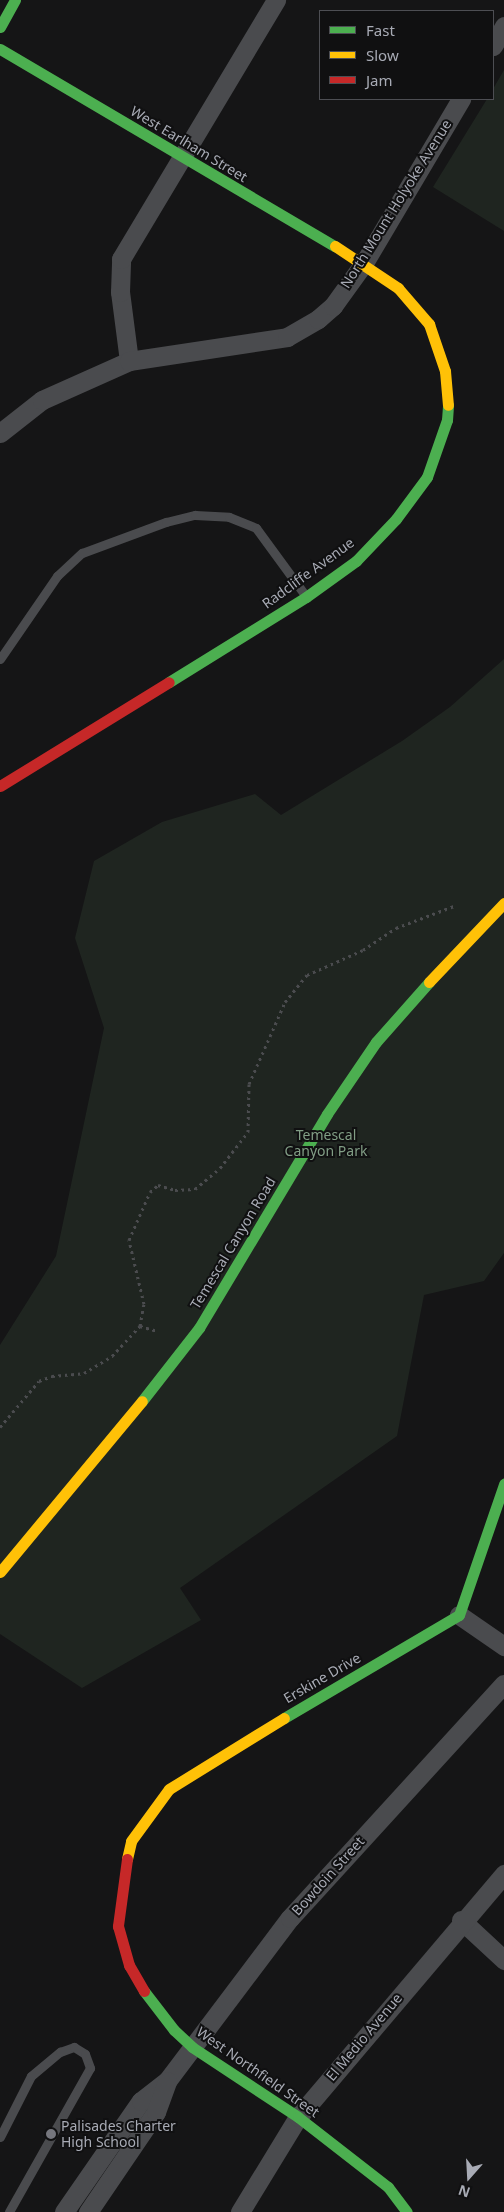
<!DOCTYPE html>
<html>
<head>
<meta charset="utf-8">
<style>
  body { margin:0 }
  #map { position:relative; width:504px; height:2212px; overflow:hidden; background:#151516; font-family:"Noto Sans",sans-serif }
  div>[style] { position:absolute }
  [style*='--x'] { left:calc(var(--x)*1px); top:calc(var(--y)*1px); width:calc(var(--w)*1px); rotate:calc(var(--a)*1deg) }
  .green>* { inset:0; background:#1f2520 }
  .path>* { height:3px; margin-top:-1.5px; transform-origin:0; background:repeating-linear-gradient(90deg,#4b4c4f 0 2.5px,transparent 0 6.5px) }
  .lane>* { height:9px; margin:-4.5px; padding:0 4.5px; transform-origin:4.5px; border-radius:4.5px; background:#4a4b4e }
  .street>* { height:19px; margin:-9.5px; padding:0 9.5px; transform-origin:9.5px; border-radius:9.5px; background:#4a4b4e }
  .fast>* { height:11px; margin:-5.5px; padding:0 5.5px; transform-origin:5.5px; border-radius:5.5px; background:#4caf50 }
  .slow>* { height:11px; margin:-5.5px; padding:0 5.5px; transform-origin:5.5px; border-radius:5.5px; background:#ffc107 }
  .jam>* { height:11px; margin:-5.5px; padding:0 5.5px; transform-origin:5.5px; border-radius:5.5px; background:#c62828 }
  .dots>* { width:14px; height:14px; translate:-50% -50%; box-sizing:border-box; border:2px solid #101011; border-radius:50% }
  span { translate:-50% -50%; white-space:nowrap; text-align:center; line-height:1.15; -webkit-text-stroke:4px #101011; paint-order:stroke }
  .street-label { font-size:14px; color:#a8abb5 }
  .park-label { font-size:14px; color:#819d85 }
  .poi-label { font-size:14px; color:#a8abb5 }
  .left { translate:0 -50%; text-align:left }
  .legend { position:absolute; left:319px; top:10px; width:175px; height:90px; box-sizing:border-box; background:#101011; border:1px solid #4d4e53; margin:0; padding:6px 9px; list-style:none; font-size:15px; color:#a8abb5 }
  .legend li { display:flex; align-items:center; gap:10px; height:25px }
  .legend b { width:25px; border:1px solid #4d4e53 }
  .north { position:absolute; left:444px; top:2152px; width:50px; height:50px; -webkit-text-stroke:4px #101011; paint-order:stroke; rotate:199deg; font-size:14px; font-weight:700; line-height:20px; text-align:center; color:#a8abb5 }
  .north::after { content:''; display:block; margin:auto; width:18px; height:22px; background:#a8abb5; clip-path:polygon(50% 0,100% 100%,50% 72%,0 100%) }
</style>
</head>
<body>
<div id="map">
  <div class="green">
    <div style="clip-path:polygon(504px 70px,504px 231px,433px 187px,487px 99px,493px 99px,493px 89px)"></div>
    <div style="clip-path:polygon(504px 659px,504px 1253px,484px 1281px,424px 1295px,397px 1436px,180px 1588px,201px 1620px,82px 1688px,0 1634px,0 1345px,56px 1256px,104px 1028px,75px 938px,94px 861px,162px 822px,255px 794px,281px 815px,402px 741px,450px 707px)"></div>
  </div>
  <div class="path">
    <div style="--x:140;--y:1326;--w:18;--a:16"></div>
    <div style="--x:0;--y:1427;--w:60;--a:-49.7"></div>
    <div style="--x:39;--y:1381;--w:14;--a:-21"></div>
    <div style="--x:52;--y:1376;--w:32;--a:-5"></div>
    <div style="--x:84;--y:1373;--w:33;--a:-31"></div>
    <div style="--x:112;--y:1356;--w:41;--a:-47"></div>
    <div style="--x:140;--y:1326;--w:22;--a:-80"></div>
    <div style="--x:144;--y:1304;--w:66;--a:-103.2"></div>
    <div style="--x:129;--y:1240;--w:52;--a:-66.4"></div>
    <div style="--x:150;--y:1192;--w:11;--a:-41"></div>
    <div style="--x:158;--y:1185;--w:18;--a:16"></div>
    <div style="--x:175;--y:1190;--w:20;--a:-3"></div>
    <div style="--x:195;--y:1189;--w:33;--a:-40"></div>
    <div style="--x:220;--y:1168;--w:46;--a:-52.1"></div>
    <div style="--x:248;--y:1132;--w:48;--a:-88.8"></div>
    <div style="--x:249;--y:1084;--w:90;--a:-66.3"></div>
    <div style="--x:285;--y:1002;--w:35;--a:-51"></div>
    <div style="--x:307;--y:975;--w:61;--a:-24.1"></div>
    <div style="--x:363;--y:950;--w:40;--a:-34"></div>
    <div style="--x:396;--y:928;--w:62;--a:-20.8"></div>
  </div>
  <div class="lane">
    <div style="--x:0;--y:659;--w:101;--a:-55.5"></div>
    <div style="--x:57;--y:576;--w:34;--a:-43"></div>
    <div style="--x:82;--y:553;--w:90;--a:-20.3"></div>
    <div style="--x:166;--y:522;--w:30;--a:-14"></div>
    <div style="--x:195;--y:515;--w:34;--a:3"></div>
    <div style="--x:229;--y:517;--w:29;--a:22"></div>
    <div style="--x:256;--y:528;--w:83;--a:53.8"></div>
    <div style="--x:0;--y:2137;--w:68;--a:-63.1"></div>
    <div style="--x:31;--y:2076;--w:38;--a:-40"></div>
    <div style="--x:60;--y:2052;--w:15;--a:-20"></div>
    <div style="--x:74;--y:2047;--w:13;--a:32"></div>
    <div style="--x:85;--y:2054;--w:15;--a:70"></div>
    <div style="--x:90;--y:2068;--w:165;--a:119.4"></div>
  </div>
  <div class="street">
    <div style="--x:493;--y:46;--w:23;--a:-61"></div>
    <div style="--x:129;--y:361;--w:70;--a:-97.4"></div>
    <div style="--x:120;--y:292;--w:33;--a:-88"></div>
    <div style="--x:121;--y:259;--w:302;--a:-59.1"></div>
    <div style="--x:0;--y:433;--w:53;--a:-38.2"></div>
    <div style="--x:42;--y:400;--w:95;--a:-24.1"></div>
    <div style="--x:129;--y:361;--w:160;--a:-8.6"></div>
    <div style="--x:287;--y:337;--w:36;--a:-30"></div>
    <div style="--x:318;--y:319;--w:20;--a:-41"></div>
    <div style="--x:333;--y:306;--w:53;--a:-54.2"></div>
    <div style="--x:364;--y:263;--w:191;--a:-59.4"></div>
    <div style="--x:459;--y:1615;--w:55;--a:34.6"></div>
    <div style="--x:461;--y:1920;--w:59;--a:42.9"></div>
    <div style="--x:64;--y:2212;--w:135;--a:-55.3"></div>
    <div style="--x:141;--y:2101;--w:33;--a:-38"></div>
    <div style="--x:167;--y:2081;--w:204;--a:-53"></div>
    <div style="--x:290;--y:1918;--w:317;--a:-47.6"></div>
    <div style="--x:88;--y:2212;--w:121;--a:-55.8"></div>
    <div style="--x:156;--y:2112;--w:33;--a:-70"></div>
    <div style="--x:240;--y:2212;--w:111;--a:-58.6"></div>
    <div style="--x:298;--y:2117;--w:319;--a:-49.7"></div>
  </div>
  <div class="fast">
    <div style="--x:0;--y:27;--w:31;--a:-61"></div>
    <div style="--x:0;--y:49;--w:389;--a:30.5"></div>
    <div style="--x:169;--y:682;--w:161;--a:-31.8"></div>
    <div style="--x:306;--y:597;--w:62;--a:-35.8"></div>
    <div style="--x:356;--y:561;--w:58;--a:-46.4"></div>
    <div style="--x:396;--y:519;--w:52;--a:-53.6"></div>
    <div style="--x:427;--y:477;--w:60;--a:-70.7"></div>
    <div style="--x:447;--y:420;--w:15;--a:-86"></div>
    <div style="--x:142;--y:1401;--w:93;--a:-52"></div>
    <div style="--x:199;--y:1328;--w:249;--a:-59.1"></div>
    <div style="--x:327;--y:1114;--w:87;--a:-55.8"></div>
    <div style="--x:376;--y:1042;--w:80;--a:-48.5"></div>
    <div style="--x:284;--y:1718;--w:203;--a:-30.5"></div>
    <div style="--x:459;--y:1615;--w:139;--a:-71"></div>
    <div style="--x:144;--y:1991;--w:49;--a:52.4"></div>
    <div style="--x:174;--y:2030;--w:25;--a:43"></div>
    <div style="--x:192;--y:2047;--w:127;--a:33.4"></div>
    <div style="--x:298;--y:2117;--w:114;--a:37.9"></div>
    <div style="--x:388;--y:2187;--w:31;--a:53"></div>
  </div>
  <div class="slow">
    <div style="--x:335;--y:246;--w:76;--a:33.7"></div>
    <div style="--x:398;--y:288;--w:48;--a:49.3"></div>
    <div style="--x:429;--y:324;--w:50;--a:71.2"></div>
    <div style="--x:445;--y:371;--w:34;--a:85"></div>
    <div style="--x:429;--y:982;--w:109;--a:-46.5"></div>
    <div style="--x:0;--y:1572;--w:222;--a:-50.3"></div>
    <div style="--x:127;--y:1859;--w:18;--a:-77"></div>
    <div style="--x:131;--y:1841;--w:64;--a:-53.8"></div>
    <div style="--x:169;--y:1789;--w:135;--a:-31.7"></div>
  </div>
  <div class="jam">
    <div style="--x:0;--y:786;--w:198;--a:-31.6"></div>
    <div style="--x:127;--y:1859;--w:68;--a:97.7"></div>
    <div style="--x:118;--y:1926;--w:41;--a:74.2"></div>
    <div style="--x:129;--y:1965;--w:30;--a:60"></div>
  </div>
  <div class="dots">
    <div style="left:51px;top:2134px;background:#75767d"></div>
  </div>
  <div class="street-label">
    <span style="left:189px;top:144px;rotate:31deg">West Earlham Street</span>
    <span style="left:396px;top:204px;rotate:-58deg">North Mount Holyoke Avenue</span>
    <span style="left:308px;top:573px;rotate:-36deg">Radcliffe Avenue</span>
    <span style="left:233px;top:1243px;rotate:-59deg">Temescal Canyon Road</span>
    <span style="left:322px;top:1678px;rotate:-30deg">Erskine Drive</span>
    <span style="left:328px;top:1876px;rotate:-48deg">Bowdoin Street</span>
    <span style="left:364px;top:2037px;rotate:-50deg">El Medio Avenue</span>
    <span style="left:258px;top:2072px;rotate:35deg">West Northfield Street</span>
  </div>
  <div class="park-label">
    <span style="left:326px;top:1143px">Temescal<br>Canyon Park</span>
  </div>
  <div class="poi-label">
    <span class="left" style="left:61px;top:2134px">Palisades Charter<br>High School</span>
  </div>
  <ul class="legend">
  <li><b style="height:6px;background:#4caf50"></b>Fast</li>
  <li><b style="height:6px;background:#ffc107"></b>Slow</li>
  <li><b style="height:6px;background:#c62828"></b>Jam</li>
  </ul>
  <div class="north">N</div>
</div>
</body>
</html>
